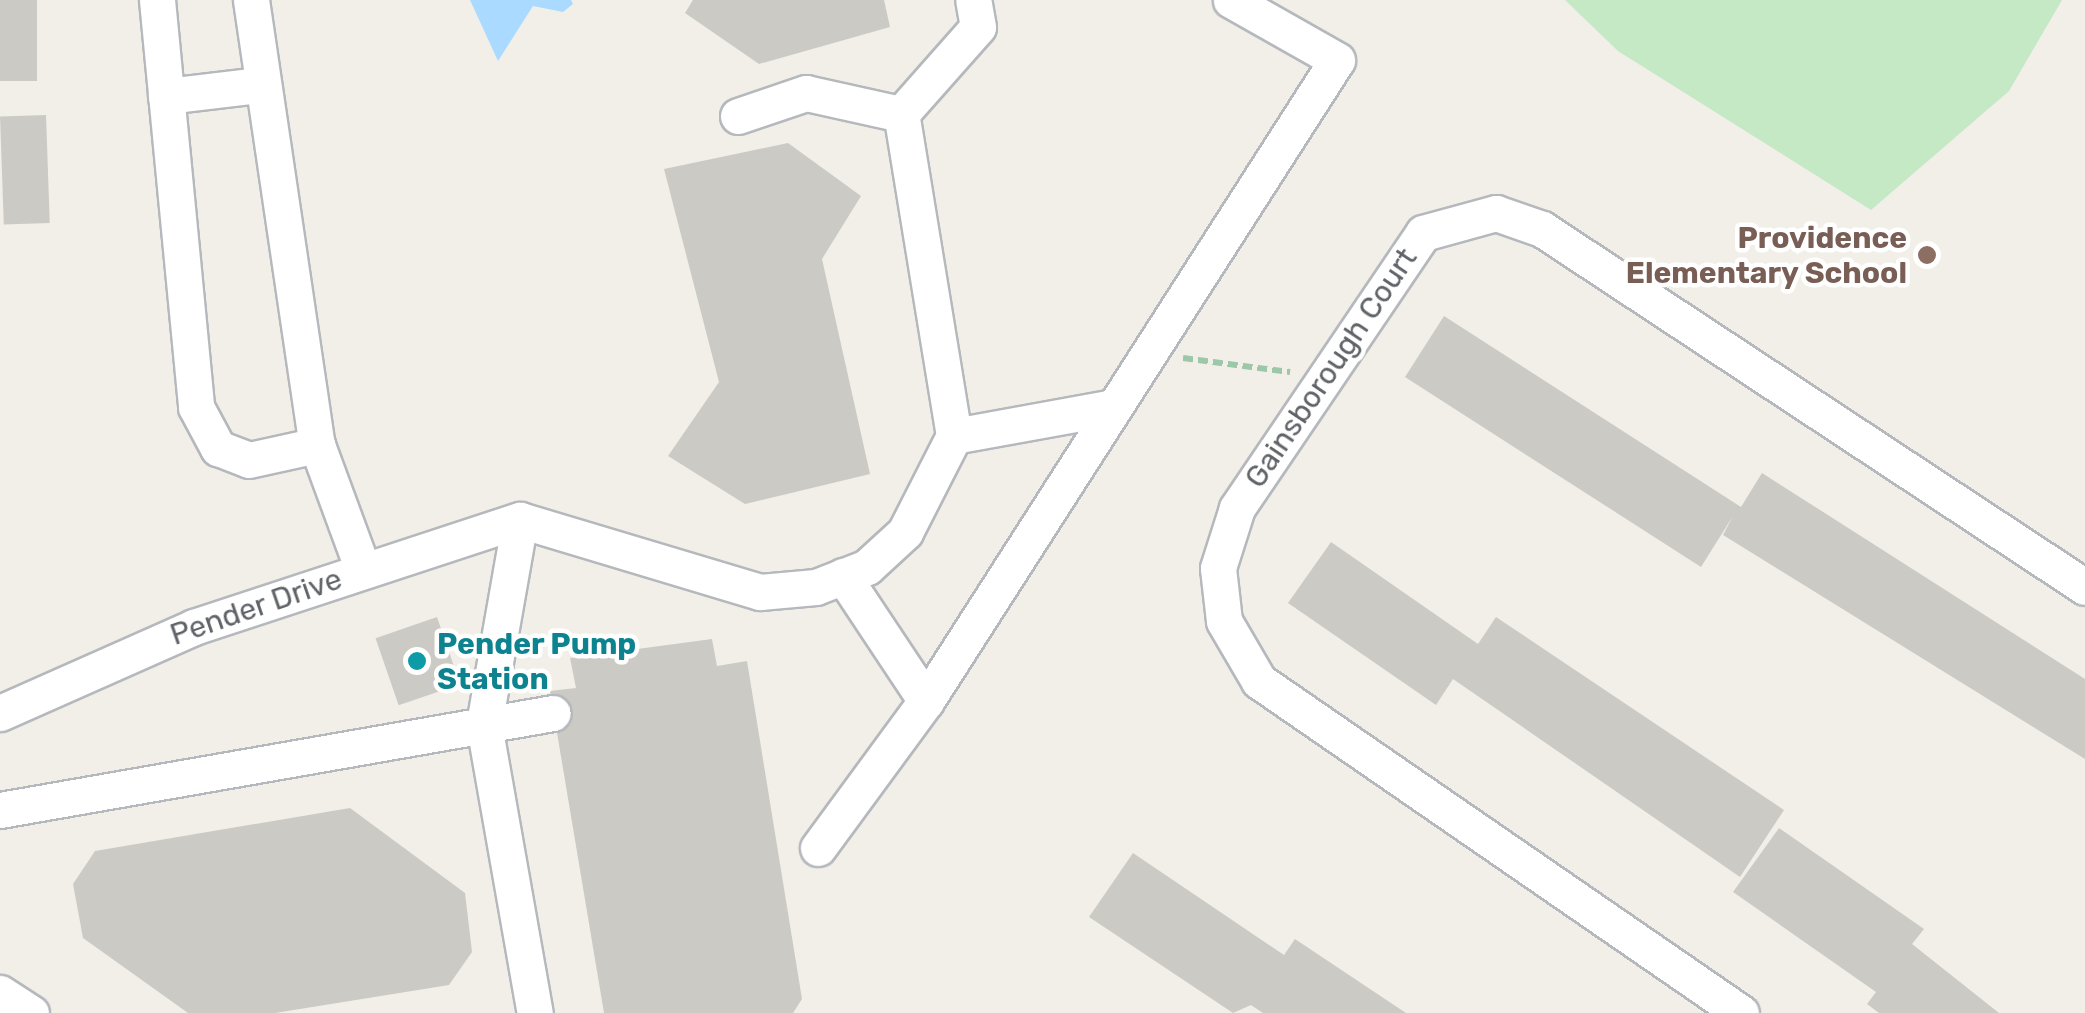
<!DOCTYPE html>
<html>
<head>
<meta charset="utf-8">
<style>
  body { margin:0 }
  #map { position:relative; width:2085px; height:1013px; overflow:hidden; background:#f1efe8; font-family:Rubik,sans-serif }
  div>[style] { position:absolute }
  [style*='--x'] { left:calc(var(--x)*1px); top:calc(var(--y)*1px); width:calc(var(--w)*1px); rotate:calc(var(--a)*1deg) }
  .green>* { inset:0; background:#c5e8c5 }
  .water>* { inset:0; background:#aadaff }
  .building>* { inset:0; background:#cccac5; transform-origin:0 0 }
  .path>* { height:6px; margin-top:-3px; transform-origin:0; background:repeating-linear-gradient(90deg,#9cc7a9 0 10px,transparent 0 15px) }
  .roads { filter:drop-shadow(2px 0 #b5b8bc) drop-shadow(-2px 0 #b5b8bc) drop-shadow(0 2px #b5b8bc) drop-shadow(0 -2px #b5b8bc) }
  .minor>* { height:35px; margin:-17.5px; padding:0 17.5px; transform-origin:17.5px; border-radius:17.5px; background:#fff }
  .dots>* { width:28px; height:28px; translate:-50% -50%; box-sizing:border-box; border:5px solid #fff; border-radius:50% }
  span { translate:-50% -50%; white-space:nowrap; text-align:center; line-height:1.15; -webkit-text-stroke:9px #fff; paint-order:stroke }
  .education-label { font-size:30px; color:#785e54; font-weight:700 }
  .right { translate:-100% -50%; text-align:right }
  .street-label { font-size:30px; color:#5f6368 }
  .culture-label { font-size:30px; color:#0d838f; font-weight:700 }
  .left { translate:0 -50%; text-align:left }
</style>
</head>
<body>
<div id="map">
  <div class="green">
    <div style="clip-path:polygon(1565px 0,2062px 0,2009px 91px,1871px 210px,1618px 51px)"></div>
  </div>
  <div class="water">
    <div style="clip-path:polygon(470px 0,571px 0,573px 4px,563px 12px,533px 6px,498px 61px)"></div>
  </div>
  <div class="building">
    <div style="left:0;top:0;width:37px;height:81px"></div>
    <div style="clip-path:polygon(693px 0,884px 0,890px 27px,759px 64px,685px 13px)"></div>
    <div style="left:46px;top:115px;width:108px;height:46px;rotate:88deg"></div>
    <div style="clip-path:polygon(788px 143px,861px 196px,822px 259px,870px 474px,745px 504px,668px 456px,719px 382px,664px 169px)"></div>
    <div style="clip-path:polygon(1444px 316px,1741px 507px,1762px 473px,2085px 679px,2085px 759px,1723px 535px,1733px 516px,1701px 567px,1405px 377px)"></div>
    <div style="clip-path:polygon(1331px 542px,1478px 644px,1496px 617px,1784px 810px,1740px 877px,1453px 679px,1436px 705px,1288px 603px)"></div>
    <div style="left:437px;top:617px;width:71px;height:65px;rotate:71deg"></div>
    <div style="clip-path:polygon(712px 639px,717px 666px,747px 661px,802px 999px,793px 1013px,604px 1013px,550px 691px,576px 688px,570px 658px)"></div>
    <div style="clip-path:polygon(350px 808px,465px 893px,472px 952px,449px 985px,275px 1013px,188px 1013px,83px 938px,73px 884px,95px 851px)"></div>
    <div style="clip-path:polygon(1779px 828px,1924px 929px,1912px 944px,1999px 1013px,1879px 1013px,1867px 1004px,1876px 992px,1733px 892px)"></div>
    <div style="clip-path:polygon(1133px 853px,1284px 955px,1295px 939px,1406px 1013px,1263px 1013px,1251px 1005px,1233px 1013px,1089px 917px)"></div>
  </div>
  <div class="path">
    <div style="--x:1183;--y:358;--w:108;--a:7.5"></div>
  </div>
  <div class="roads">
    <div class="minor">
      <div style="--x:157;--y:0;--w:409;--a:84.5"></div>
      <div style="--x:196;--y:407;--w:47;--a:61.8"></div>
      <div style="--x:218;--y:448;--w:33;--a:21"></div>
      <div style="--x:249;--y:460;--w:70;--a:-12.4"></div>
      <div style="--x:251;--y:0;--w:450;--a:81.6"></div>
      <div style="--x:317;--y:445;--w:133;--a:69.8"></div>
      <div style="--x:166;--y:96;--w:94;--a:-6.7"></div>
      <div style="--x:738;--y:116;--w:72;--a:-18.7"></div>
      <div style="--x:806;--y:93;--w:97;--a:12.5"></div>
      <div style="--x:954;--y:436;--w:163;--a:-10.3"></div>
      <div style="--x:520;--y:520;--w:251;--a:16.7"></div>
      <div style="--x:760;--y:592;--w:56;--a:-5.1"></div>
      <div style="--x:816;--y:587;--w:55;--a:-21.4"></div>
      <div style="--x:867;--y:567;--w:52;--a:-42.6"></div>
      <div style="--x:905;--y:532;--w:108;--a:-63"></div>
      <div style="--x:954;--y:436;--w:326;--a:-99.3"></div>
      <div style="--x:901;--y:114;--w:116;--a:-48.5"></div>
      <div style="--x:978;--y:27;--w:27;--a:-100"></div>
      <div style="--x:520;--y:520;--w:208;--a:100"></div>
      <div style="--x:484;--y:725;--w:292;--a:80"></div>
      <div style="--x:843;--y:576;--w:150;--a:56.4"></div>
      <div style="--x:926;--y:701;--w:761;--a:-57.33"></div>
      <div style="--x:1337;--y:60;--w:122;--a:-150.5"></div>
      <div style="--x:0;--y:713;--w:212;--a:-23.9"></div>
      <div style="--x:194;--y:627;--w:343;--a:-18.2"></div>
      <div style="--x:0;--y:810;--w:561;--a:-9.95"></div>
      <div style="--x:818;--y:848;--w:182;--a:-53.7"></div>
      <div style="--x:0;--y:993;--w:37;--a:33"></div>
      <div style="--x:1741;--y:1013;--w:585;--a:-145.44"></div>
      <div style="--x:1259;--y:681;--w:69;--a:-120.3"></div>
      <div style="--x:1224;--y:621;--w:53;--a:-96.5"></div>
      <div style="--x:1218;--y:568;--w:63;--a:-72.4"></div>
      <div style="--x:1237;--y:508;--w:332;--a:-55.9"></div>
      <div style="--x:1423;--y:233;--w:76;--a:-15.3"></div>
      <div style="--x:1496;--y:213;--w:49;--a:19.2"></div>
      <div style="--x:1542;--y:229;--w:650;--a:33.4"></div>
    </div>
  </div>
  <div class="dots">
    <div style="left:1927px;top:255px;background:#8d6e63"></div>
    <div style="left:417px;top:661px;background:#0f9aa8"></div>
  </div>
  <div class="education-label">
    <span class="right" style="left:1907px;top:255px">Providence<br>Elementary School</span>
  </div>
  <div class="street-label">
    <span style="left:1331px;top:368px;rotate:-56deg">Gainsborough Court</span>
    <span style="left:256px;top:607px;rotate:-19deg">Pender Drive</span>
  </div>
  <div class="culture-label">
    <span class="left" style="left:437px;top:661px">Pender Pump<br>Station</span>
  </div>
</div>
</body>
</html>
